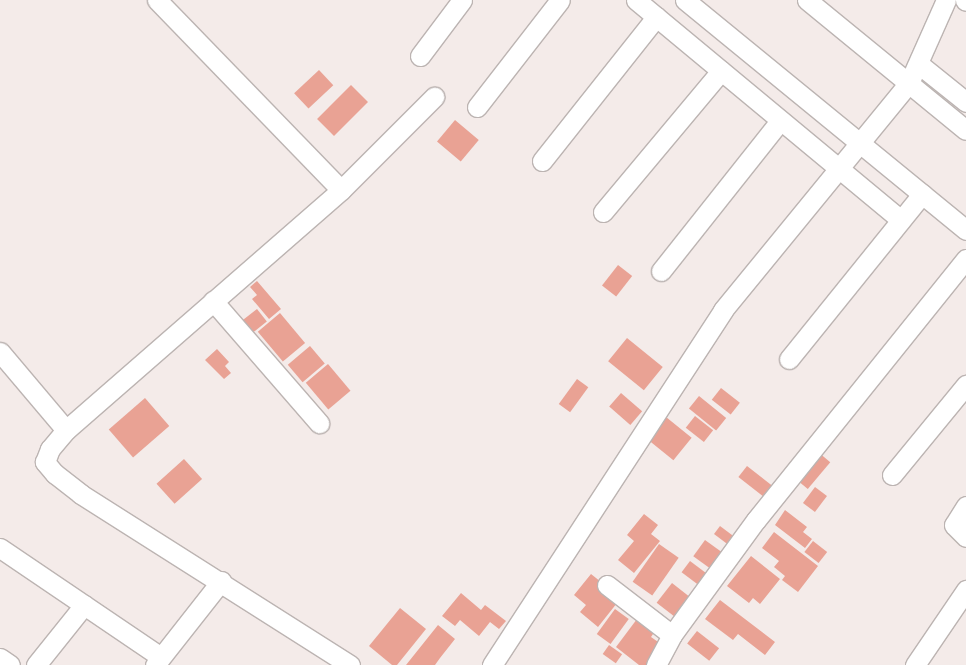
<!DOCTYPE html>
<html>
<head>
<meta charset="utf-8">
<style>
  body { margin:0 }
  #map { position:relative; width:966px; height:665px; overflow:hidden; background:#f4ebe9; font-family:Poppins,sans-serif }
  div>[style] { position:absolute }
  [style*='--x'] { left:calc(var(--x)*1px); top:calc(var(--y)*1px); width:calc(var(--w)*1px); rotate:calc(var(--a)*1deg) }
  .building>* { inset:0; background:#e9a294; transform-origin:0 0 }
  .roads { filter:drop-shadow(1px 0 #bcb4b2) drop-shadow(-1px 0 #bcb4b2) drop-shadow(0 1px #bcb4b2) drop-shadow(0 -1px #bcb4b2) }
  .minor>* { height:19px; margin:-9.5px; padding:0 9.5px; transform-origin:9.5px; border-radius:9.5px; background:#fff }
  span { translate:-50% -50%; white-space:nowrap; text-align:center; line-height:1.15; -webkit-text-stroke:4px #f4ebe9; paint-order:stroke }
</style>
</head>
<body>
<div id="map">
  <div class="building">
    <div style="left:319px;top:70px;width:21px;height:34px;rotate:47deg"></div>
    <div style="left:351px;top:85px;width:24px;height:48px;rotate:45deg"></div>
    <div style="left:455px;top:120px;width:31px;height:28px;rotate:40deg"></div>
    <div style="left:618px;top:265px;width:18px;height:26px;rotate:38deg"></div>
    <div style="clip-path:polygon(257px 281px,281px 309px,269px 319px,252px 299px,257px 295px,250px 287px)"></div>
    <div style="left:257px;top:309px;width:16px;height:20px;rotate:52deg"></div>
    <div style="left:280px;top:313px;width:39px;height:29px;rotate:50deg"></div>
    <div style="left:627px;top:338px;width:46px;height:30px;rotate:39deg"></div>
    <div style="left:310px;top:346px;width:23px;height:29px;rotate:50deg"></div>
    <div style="clip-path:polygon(217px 349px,229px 362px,225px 366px,231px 373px,224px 379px,205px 360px)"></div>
    <div style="left:328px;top:364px;width:35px;height:29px;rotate:50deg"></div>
    <div style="left:577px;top:379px;width:14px;height:31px;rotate:36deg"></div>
    <div style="left:721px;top:388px;width:24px;height:15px;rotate:38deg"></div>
    <div style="left:621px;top:393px;width:28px;height:18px;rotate:41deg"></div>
    <div style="left:699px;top:396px;width:35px;height:16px;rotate:39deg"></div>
    <div style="left:145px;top:398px;width:37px;height:48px;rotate:49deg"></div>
    <div style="left:695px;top:416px;width:23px;height:15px;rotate:38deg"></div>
    <div style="left:666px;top:417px;width:33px;height:29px;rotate:39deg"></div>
    <div style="left:818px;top:452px;width:16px;height:35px;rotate:40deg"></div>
    <div style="left:184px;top:459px;width:27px;height:37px;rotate:48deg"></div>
    <div style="left:747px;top:466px;width:39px;height:14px;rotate:38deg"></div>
    <div style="left:815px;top:487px;width:15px;height:20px;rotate:37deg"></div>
    <div style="clip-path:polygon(785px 510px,807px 527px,803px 532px,812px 539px,805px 548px,775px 525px)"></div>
    <div style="clip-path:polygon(644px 514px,658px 525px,651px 534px,660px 541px,634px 573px,618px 560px,634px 541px,627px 535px)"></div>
    <div style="left:720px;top:526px;width:20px;height:10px;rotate:37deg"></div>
    <div style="clip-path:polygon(774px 532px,818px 566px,798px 592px,782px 580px,785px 576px,774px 567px,779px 561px,762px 548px)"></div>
    <div style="left:705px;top:540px;width:24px;height:20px;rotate:36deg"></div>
    <div style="left:813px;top:541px;width:18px;height:14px;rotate:38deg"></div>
    <div style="left:659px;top:544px;width:24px;height:46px;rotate:35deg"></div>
    <div style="clip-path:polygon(751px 556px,780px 579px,760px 604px,753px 598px,749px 603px,727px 586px)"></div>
    <div style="left:690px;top:561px;width:20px;height:14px;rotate:37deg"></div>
    <div style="clip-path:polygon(591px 574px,621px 598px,598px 627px,580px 612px,586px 605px,574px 595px)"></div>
    <div style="left:672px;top:583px;width:23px;height:25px;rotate:38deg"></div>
    <div style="clip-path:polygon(461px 593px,481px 610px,485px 605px,506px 621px,499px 629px,490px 622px,479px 636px,460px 620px,455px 626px,442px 616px)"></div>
    <div style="clip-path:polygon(720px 600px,775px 642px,765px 655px,738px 634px,733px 640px,705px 619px)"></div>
    <div style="clip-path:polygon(400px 608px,426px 629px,397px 665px,392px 665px,369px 646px)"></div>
    <div style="left:615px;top:609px;width:17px;height:31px;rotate:36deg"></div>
    <div style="clip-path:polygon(640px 615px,657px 628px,651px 637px,661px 644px,646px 665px,639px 665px,616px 647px)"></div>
    <div style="clip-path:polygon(438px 625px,455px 639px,440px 658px,435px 665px,406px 665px)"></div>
    <div style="left:697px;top:631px;width:28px;height:16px;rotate:38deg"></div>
    <div style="left:609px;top:645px;width:16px;height:11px;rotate:35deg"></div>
  </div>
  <div class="roads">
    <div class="minor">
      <div style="--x:157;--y:0;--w:264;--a:45.9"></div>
      <div style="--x:636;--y:0;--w:344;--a:39.7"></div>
      <div style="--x:685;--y:0;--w:363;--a:39.3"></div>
      <div style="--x:807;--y:0;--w:205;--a:39.3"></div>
      <div style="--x:965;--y:0;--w:1;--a:45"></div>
      <div style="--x:420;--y:56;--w:70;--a:-53.1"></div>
      <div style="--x:920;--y:65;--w:59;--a:38.8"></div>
      <div style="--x:477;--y:107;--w:135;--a:-52.2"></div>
      <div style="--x:542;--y:161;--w:184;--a:-51.6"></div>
      <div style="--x:603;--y:212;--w:184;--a:-50.1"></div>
      <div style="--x:661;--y:271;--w:191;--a:-51.6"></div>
      <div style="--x:213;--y:301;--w:162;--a:49"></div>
      <div style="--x:0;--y:352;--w:102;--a:49.8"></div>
      <div style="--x:789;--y:359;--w:212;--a:-51.1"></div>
      <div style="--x:892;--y:475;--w:117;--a:-50.6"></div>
      <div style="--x:966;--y:506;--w:22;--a:122"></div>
      <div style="--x:954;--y:525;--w:17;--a:45"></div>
      <div style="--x:0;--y:548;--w:194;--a:34.1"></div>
      <div style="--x:607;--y:585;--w:82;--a:37.6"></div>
      <div style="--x:672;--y:635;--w:34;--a:118"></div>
      <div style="--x:672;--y:635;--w:142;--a:-53.9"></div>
      <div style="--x:756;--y:520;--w:335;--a:-51.2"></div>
      <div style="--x:0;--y:658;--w:12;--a:35"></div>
      <div style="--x:36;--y:665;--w:77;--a:-51.3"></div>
      <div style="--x:155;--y:665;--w:107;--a:-51.8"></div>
      <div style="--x:350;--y:665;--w:319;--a:-147.6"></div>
      <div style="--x:81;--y:494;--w:33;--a:-142"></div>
      <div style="--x:55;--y:474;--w:16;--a:-130"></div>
      <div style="--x:45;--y:462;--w:14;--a:-69"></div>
      <div style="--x:50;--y:449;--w:25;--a:-50"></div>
      <div style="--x:66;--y:430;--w:365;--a:-41.1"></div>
      <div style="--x:341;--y:190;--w:132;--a:-45"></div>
      <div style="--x:492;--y:665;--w:424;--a:-56.9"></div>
      <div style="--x:723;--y:310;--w:293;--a:-50.7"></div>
      <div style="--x:909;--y:83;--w:91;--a:-66"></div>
      <div style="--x:915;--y:665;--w:91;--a:-55.8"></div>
    </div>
  </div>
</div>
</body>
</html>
